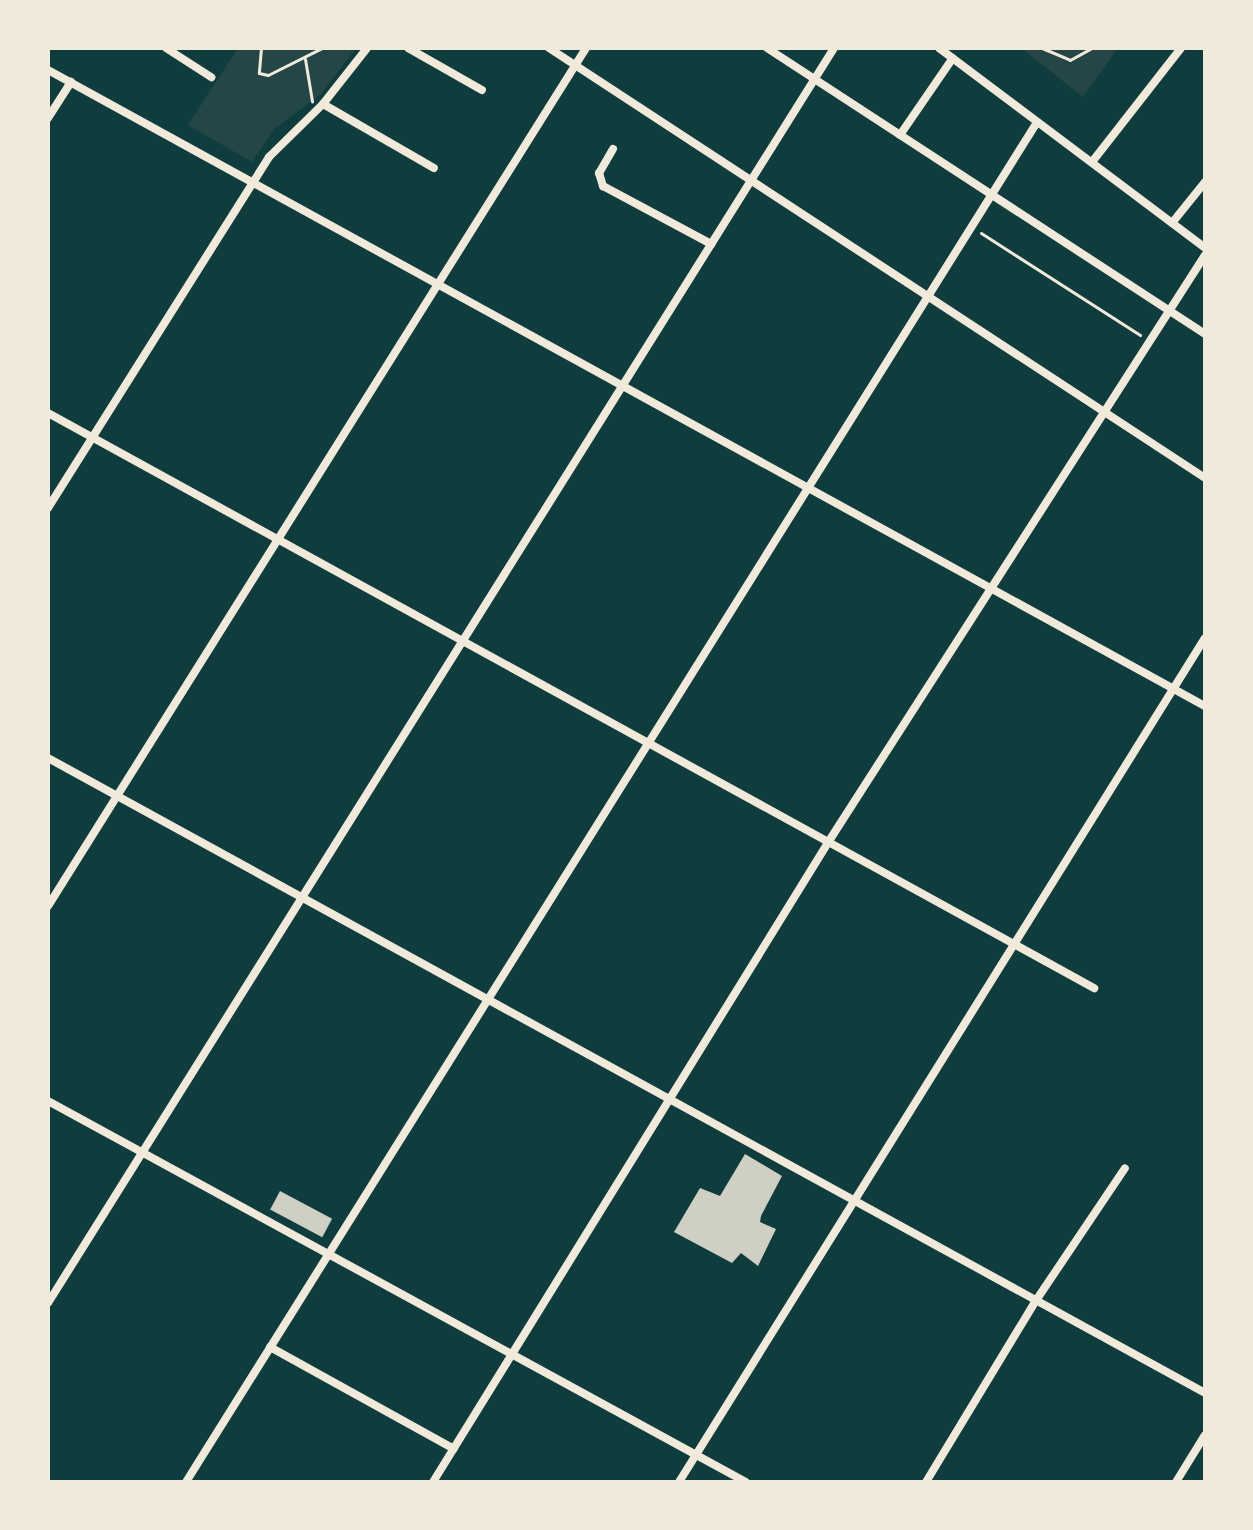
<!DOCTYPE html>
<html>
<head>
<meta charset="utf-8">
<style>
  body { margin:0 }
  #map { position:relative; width:1253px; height:1530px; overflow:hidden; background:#0f3d3e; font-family:Lato,sans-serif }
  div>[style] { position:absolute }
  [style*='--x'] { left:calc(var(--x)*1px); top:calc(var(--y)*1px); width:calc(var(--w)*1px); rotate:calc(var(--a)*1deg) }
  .green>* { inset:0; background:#244646 }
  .building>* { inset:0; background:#cfcfc3; transform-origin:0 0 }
  .path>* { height:3px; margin:-1.5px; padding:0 1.5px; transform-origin:1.5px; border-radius:1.5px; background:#f1e9da }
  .minor>* { height:8px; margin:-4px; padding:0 4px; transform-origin:4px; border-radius:4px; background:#f1e9da }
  span { translate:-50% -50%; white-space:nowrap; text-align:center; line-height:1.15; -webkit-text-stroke:8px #f1e9da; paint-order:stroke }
  .frame { position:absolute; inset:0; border:50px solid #f1e9da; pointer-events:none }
</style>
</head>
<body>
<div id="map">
  <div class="green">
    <div style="clip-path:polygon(238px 48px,356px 48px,321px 94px,274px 129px,252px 162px,188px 125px)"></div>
    <div style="clip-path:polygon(1021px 48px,1118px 48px,1083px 97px)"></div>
  </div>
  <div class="building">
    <div style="clip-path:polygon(745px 1154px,782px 1176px,761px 1216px,760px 1222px,776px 1229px,758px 1266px,741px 1253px,732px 1263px,674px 1232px,700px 1188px,720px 1196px)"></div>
    <div style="left:280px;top:1191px;width:59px;height:21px;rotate:28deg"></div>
  </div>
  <div class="path">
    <div style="--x:261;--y:48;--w:25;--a:95"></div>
    <div style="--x:259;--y:73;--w:9;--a:13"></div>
    <div style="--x:268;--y:75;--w:60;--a:-26.6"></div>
    <div style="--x:1042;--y:48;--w:30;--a:23"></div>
    <div style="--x:1070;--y:60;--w:25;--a:-29"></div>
    <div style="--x:305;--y:59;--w:43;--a:80.5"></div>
    <div style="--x:981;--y:233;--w:189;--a:32.7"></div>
  </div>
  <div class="minor">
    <div style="--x:166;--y:48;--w:54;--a:32.8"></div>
    <div style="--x:408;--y:48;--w:85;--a:29.6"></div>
    <div style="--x:549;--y:48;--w:784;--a:33.24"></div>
    <div style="--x:767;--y:48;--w:523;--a:33.14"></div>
    <div style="--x:939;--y:48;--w:333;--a:36.9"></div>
    <div style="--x:48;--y:70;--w:1320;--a:28.8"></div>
    <div style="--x:323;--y:104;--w:128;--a:30"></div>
    <div style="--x:48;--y:118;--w:43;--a:-57.4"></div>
    <div style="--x:900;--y:135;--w:93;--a:-55.5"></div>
    <div style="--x:613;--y:149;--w:28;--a:120"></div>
    <div style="--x:599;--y:173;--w:14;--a:73"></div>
    <div style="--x:603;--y:186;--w:123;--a:28.2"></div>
    <div style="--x:1092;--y:162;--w:145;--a:-52"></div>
    <div style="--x:1172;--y:223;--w:53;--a:-51.2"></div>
    <div style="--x:48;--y:413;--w:1194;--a:28.8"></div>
    <div style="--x:48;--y:508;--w:415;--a:-57.8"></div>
    <div style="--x:269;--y:157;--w:76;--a:-44.5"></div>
    <div style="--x:323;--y:104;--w:71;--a:-51.8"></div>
    <div style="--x:48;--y:758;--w:1320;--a:28.76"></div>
    <div style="--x:48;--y:906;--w:1013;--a:-57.91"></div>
    <div style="--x:48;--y:1101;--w:795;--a:28.63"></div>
    <div style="--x:48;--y:1303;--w:1481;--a:-57.94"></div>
    <div style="--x:270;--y:1347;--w:210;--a:29"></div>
    <div style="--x:186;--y:1482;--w:1604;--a:-57.96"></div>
    <div style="--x:433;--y:1482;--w:753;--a:-58.29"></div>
    <div style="--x:829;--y:841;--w:696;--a:-57.31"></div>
    <div style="--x:679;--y:1482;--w:994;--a:-58.07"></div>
    <div style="--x:926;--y:1482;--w:210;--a:-58.8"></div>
    <div style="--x:1035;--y:1302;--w:161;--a:-56.1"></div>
    <div style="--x:1176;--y:1482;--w:55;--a:-58.3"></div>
  </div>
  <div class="frame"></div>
</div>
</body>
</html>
